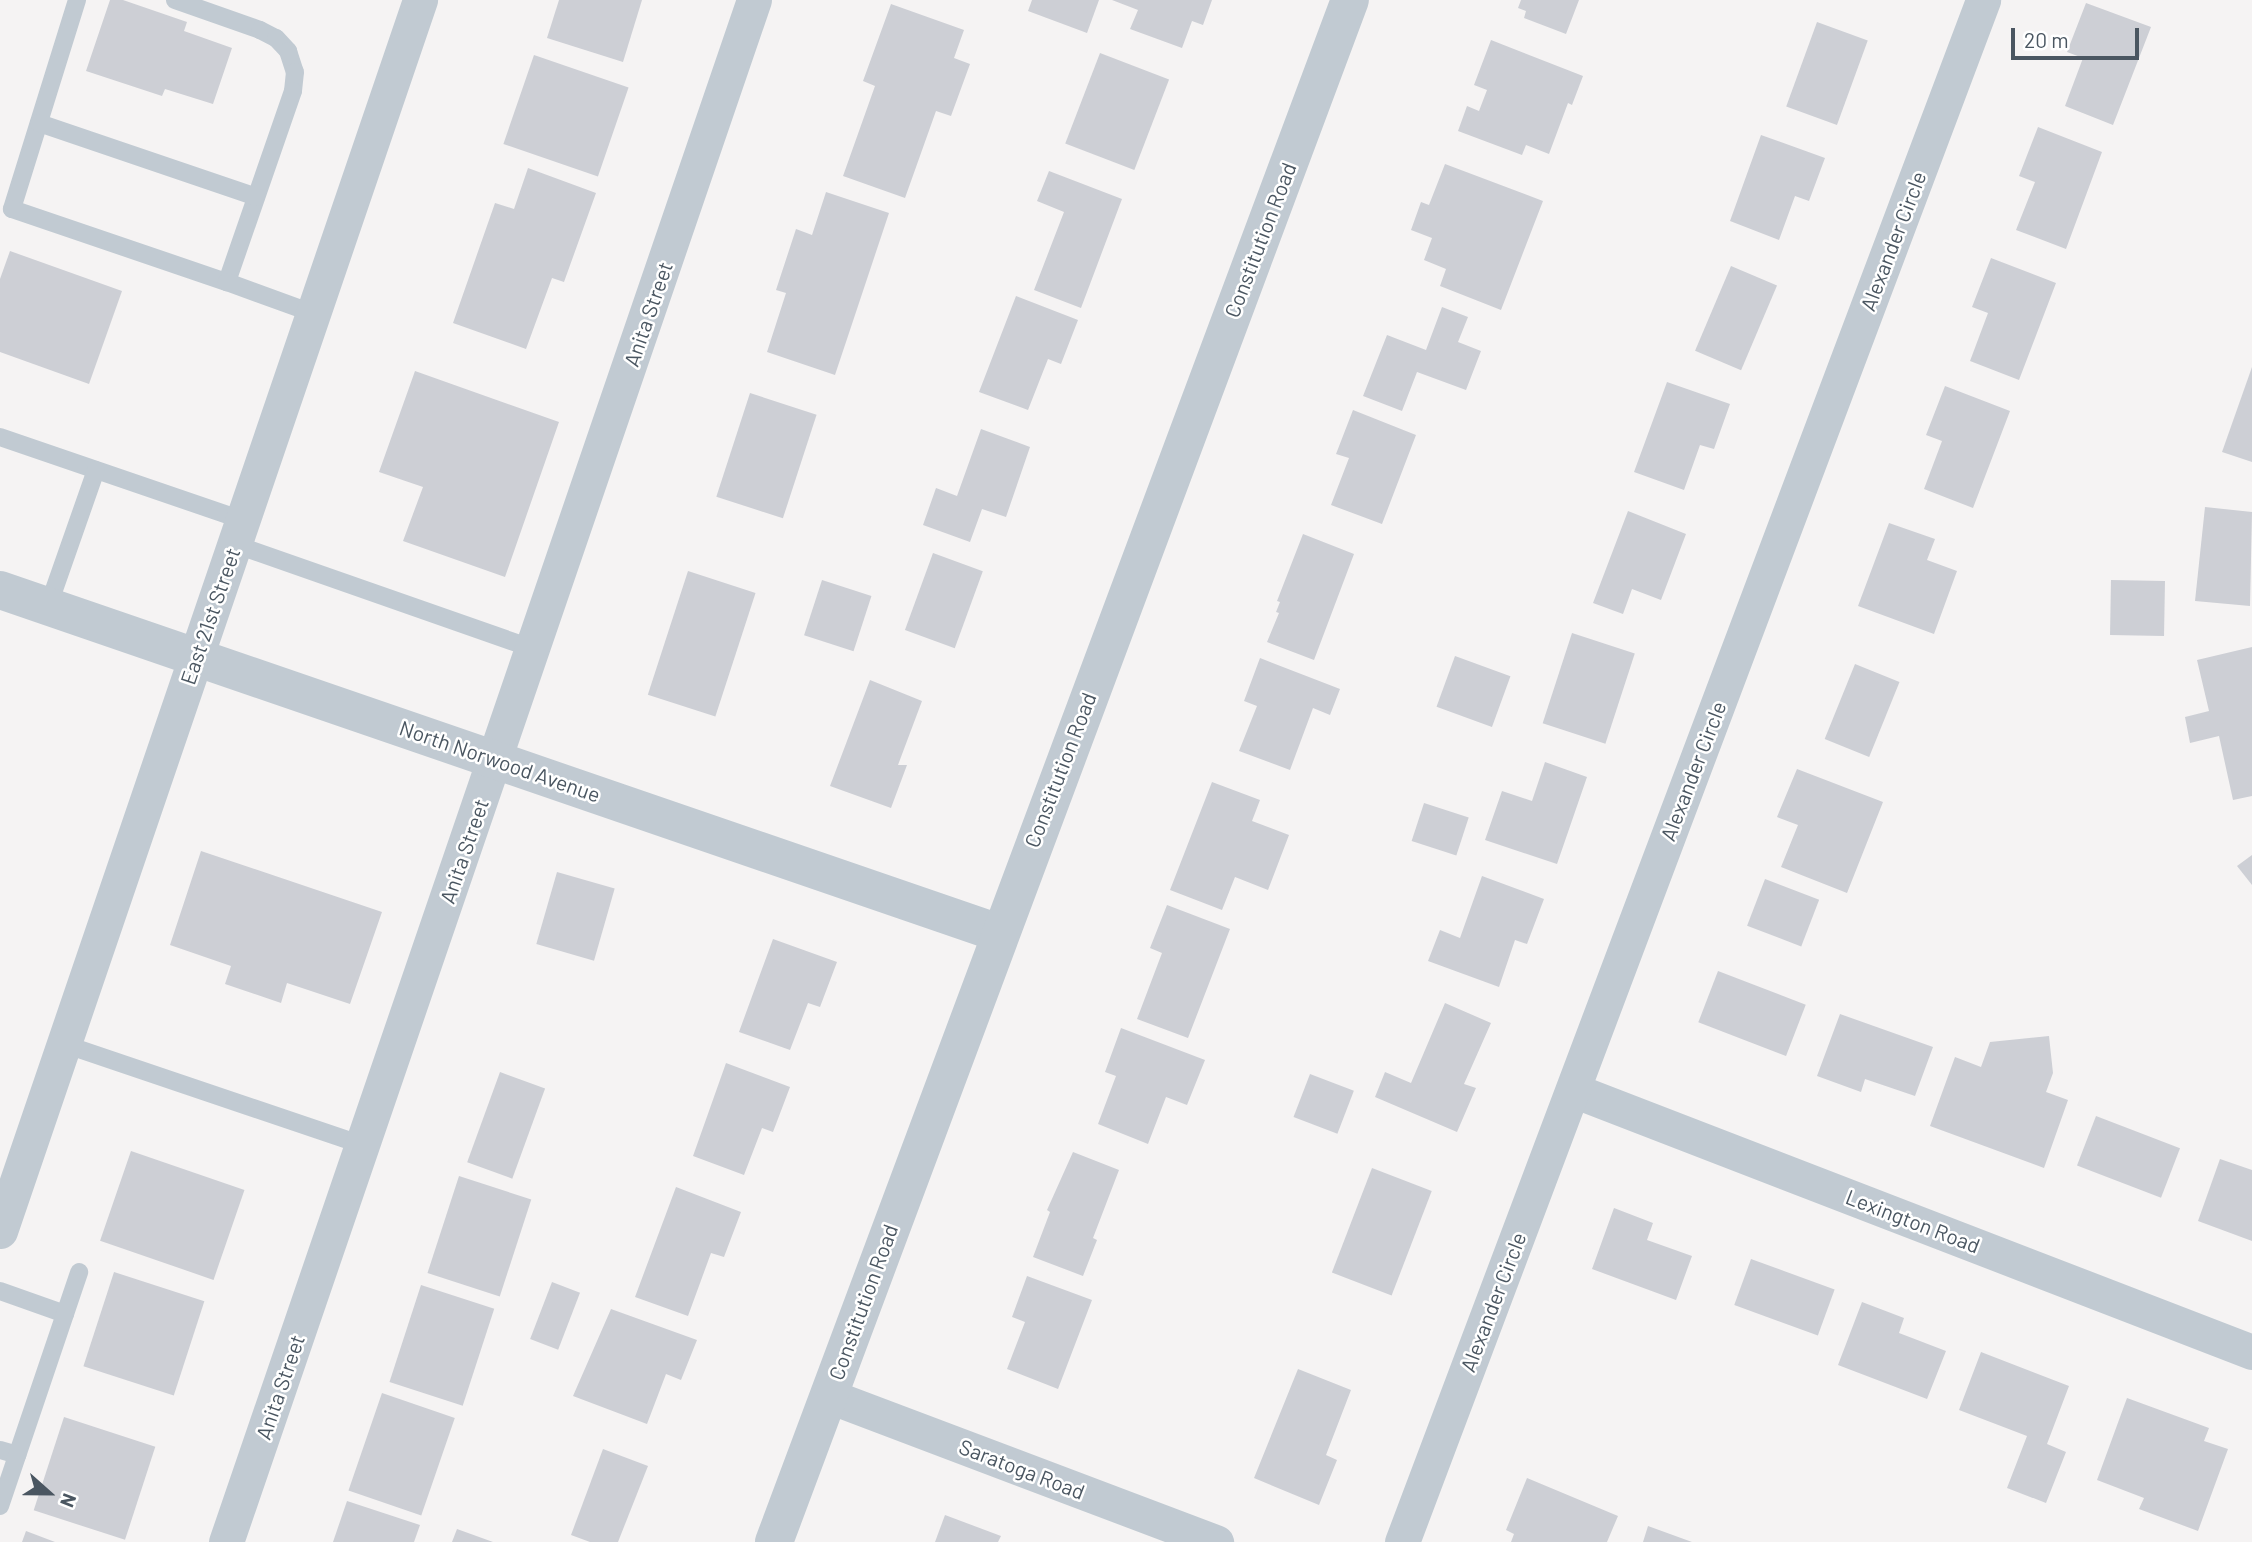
<!DOCTYPE html>
<html>
<head>
<meta charset="utf-8">
<style>
  body { margin:0 }
  #map { position:relative; width:2252px; height:1542px; overflow:hidden; background:#f5f3f3; font-family:Barlow,sans-serif }
  div>[style] { position:absolute }
  [style*='--x'] { left:calc(var(--x)*1px); top:calc(var(--y)*1px); width:calc(var(--w)*1px); rotate:calc(var(--a)*1deg) }
  .building>* { inset:0; background:#cdcfd5; transform-origin:0 0 }
  .service>* { height:18px; margin:-9px; padding:0 9px; transform-origin:9px; border-radius:9px; background:#c1cad2 }
  .minor>* { height:35px; margin:-17.5px; padding:0 17.5px; transform-origin:17.5px; border-radius:17.5px; background:#c1cad2 }
  .tertiary>* { height:38px; margin:-19px; padding:0 19px; transform-origin:19px; border-radius:19px; background:#c1cad2 }
  span { translate:-50% -50%; white-space:nowrap; text-align:center; line-height:1.15; -webkit-text-stroke:5px #fff; paint-order:stroke }
  .street-label { font-size:21px; color:#4a5661 }
  .north { position:absolute; left:14px; top:1458px; width:70px; height:70px; -webkit-text-stroke:5px #fff; paint-order:stroke; rotate:111deg; font-size:19px; font-weight:700; line-height:28px; text-align:center; color:#4a5661 }
  .north::after { content:''; display:block; margin:auto; width:24px; height:32px; background:#4a5661; clip-path:polygon(50% 0,100% 100%,50% 72%,0 100%) }
  .scale { position:absolute; left:2011px; top:28px; width:128px; height:32px; box-sizing:border-box; border:4px solid #4a5661; border-top:0; padding-left:9px; font-size:21px; line-height:24px; white-space:nowrap; color:#4a5661; -webkit-text-stroke:5px #fff; paint-order:stroke }
</style>
</head>
<body>
<div id="map">
  <div class="building">
    <div style="clip-path:polygon(110px 0,123px 0,187px 22px,184px 31px,232px 48px,213px 104px,165px 89px,162px 96px,86px 71px)"></div>
    <div style="clip-path:polygon(559px 0,642px 0,623px 62px,547px 38px)"></div>
    <div style="clip-path:polygon(1032px 0,1099px 0,1087px 33px,1028px 11px)"></div>
    <div style="clip-path:polygon(1112px 0,1212px 0,1203px 25px,1192px 21px,1182px 48px,1130px 29px,1138px 10px)"></div>
    <div style="clip-path:polygon(1521px 0,1579px 0,1566px 34px,1524px 18px,1526px 11px,1518px 8px)"></div>
    <div style="clip-path:polygon(2086px 3px,2151px 27px,2113px 125px,2065px 106px,2083px 58px,2067px 52px)"></div>
    <div style="clip-path:polygon(891px 4px,964px 30px,954px 58px,970px 64px,951px 116px,936px 111px,905px 198px,843px 176px,875px 86px,863px 81px)"></div>
    <div style="left:1817px;top:22px;width:54px;height:90px;rotate:20deg"></div>
    <div style="clip-path:polygon(1491px 40px,1583px 76px,1572px 105px,1568px 103px,1549px 154px,1526px 145px,1522px 155px,1458px 131px,1467px 106px,1479px 111px,1487px 90px,1474px 85px)"></div>
    <div style="left:1100px;top:53px;width:74px;height:97px;rotate:21deg"></div>
    <div style="left:534px;top:55px;width:100px;height:94px;rotate:19deg"></div>
    <div style="clip-path:polygon(2038px 127px,2102px 152px,2066px 249px,2016px 230px,2035px 182px,2019px 176px)"></div>
    <div style="clip-path:polygon(1761px 135px,1825px 158px,1809px 201px,1795px 196px,1779px 240px,1730px 221px)"></div>
    <div style="clip-path:polygon(1445px 164px,1543px 201px,1501px 310px,1440px 286px,1446px 269px,1424px 260px,1432px 238px,1411px 230px,1421px 202px,1429px 205px)"></div>
    <div style="clip-path:polygon(528px 168px,596px 193px,564px 282px,552px 278px,526px 349px,453px 323px,495px 203px,514px 209px)"></div>
    <div style="clip-path:polygon(1049px 171px,1122px 199px,1081px 308px,1034px 290px,1064px 212px,1037px 201px)"></div>
    <div style="clip-path:polygon(826px 192px,889px 213px,835px 375px,767px 352px,786px 293px,776px 290px,796px 229px,812px 235px)"></div>
    <div style="clip-path:polygon(10px 251px,122px 291px,89px 384px,0 352px,0 279px)"></div>
    <div style="clip-path:polygon(1991px 258px,2056px 283px,2019px 380px,1970px 361px,1988px 313px,1972px 307px)"></div>
    <div style="left:1731px;top:266px;width:50px;height:92px;rotate:23deg"></div>
    <div style="clip-path:polygon(1016px 296px,1078px 320px,1061px 364px,1048px 359px,1028px 410px,979px 392px)"></div>
    <div style="clip-path:polygon(1442px 307px,1468px 317px,1458px 342px,1481px 351px,1466px 390px,1417px 372px,1402px 411px,1363px 396px,1387px 335px,1426px 350px)"></div>
    <div style="clip-path:polygon(2252px 367px,2252px 462px,2222px 452px)"></div>
    <div style="clip-path:polygon(415px 371px,559px 422px,505px 577px,403px 541px,423px 487px,379px 472px)"></div>
    <div style="clip-path:polygon(1667px 382px,1730px 404px,1714px 449px,1700px 445px,1684px 490px,1634px 472px)"></div>
    <div style="clip-path:polygon(1945px 386px,2010px 411px,1973px 508px,1924px 489px,1942px 441px,1926px 435px)"></div>
    <div style="left:750px;top:393px;width:70px;height:109px;rotate:18deg"></div>
    <div style="clip-path:polygon(1353px 410px,1416px 435px,1382px 524px,1331px 505px,1349px 458px,1336px 454px)"></div>
    <div style="clip-path:polygon(981px 429px,1030px 447px,1006px 517px,982px 509px,970px 542px,923px 525px,936px 488px,957px 496px)"></div>
    <div style="clip-path:polygon(2205px 507px,2252px 512px,2250px 606px,2195px 601px)"></div>
    <div style="clip-path:polygon(1628px 511px,1686px 534px,1661px 600px,1632px 589px,1623px 614px,1593px 603px)"></div>
    <div style="clip-path:polygon(1889px 523px,1935px 539px,1927px 560px,1957px 571px,1934px 634px,1858px 606px)"></div>
    <div style="clip-path:polygon(1303px 534px,1354px 554px,1314px 660px,1267px 642px,1279px 613px,1276px 612px,1280px 602px,1277px 601px)"></div>
    <div style="left:933px;top:553px;width:53px;height:82px;rotate:20deg"></div>
    <div style="left:688px;top:571px;width:71px;height:130px;rotate:18deg"></div>
    <div style="left:822px;top:580px;width:52px;height:58px;rotate:18deg"></div>
    <div style="left:2111px;top:580px;width:54px;height:55px;rotate:1deg"></div>
    <div style="left:1572px;top:633px;width:66px;height:95px;rotate:18deg"></div>
    <div style="clip-path:polygon(2252px 647px,2252px 796px,2233px 800px,2219px 736px,2190px 743px,2185px 717px,2209px 711px,2197px 660px)"></div>
    <div style="left:1455px;top:656px;width:59px;height:54px;rotate:20deg"></div>
    <div style="clip-path:polygon(1260px 658px,1340px 689px,1330px 715px,1313px 708px,1290px 770px,1239px 751px,1257px 706px,1244px 701px)"></div>
    <div style="left:1855px;top:664px;width:48px;height:81px;rotate:22deg"></div>
    <div style="clip-path:polygon(870px 680px,922px 701px,898px 765px,907px 765px,891px 808px,830px 786px)"></div>
    <div style="clip-path:polygon(1545px 762px,1587px 777px,1557px 864px,1485px 840px,1502px 791px,1532px 801px)"></div>
    <div style="clip-path:polygon(1797px 769px,1883px 802px,1847px 893px,1781px 867px,1798px 825px,1777px 817px)"></div>
    <div style="clip-path:polygon(1212px 782px,1260px 800px,1252px 821px,1289px 835px,1268px 890px,1235px 877px,1222px 910px,1170px 890px)"></div>
    <div style="left:1424px;top:803px;width:47px;height:40px;rotate:18deg"></div>
    <div style="clip-path:polygon(201px 851px,382px 912px,350px 1004px,287px 983px,281px 1003px,225px 984px,231px 966px,170px 945px)"></div>
    <div style="clip-path:polygon(2252px 855px,2252px 885px,2237px 866px)"></div>
    <div style="left:557px;top:872px;width:60px;height:75px;rotate:16deg"></div>
    <div style="clip-path:polygon(1482px 876px,1544px 899px,1527px 944px,1515px 940px,1499px 987px,1428px 961px,1440px 930px,1460px 938px)"></div>
    <div style="left:1765px;top:879px;width:58px;height:50px;rotate:21deg"></div>
    <div style="clip-path:polygon(1167px 905px,1230px 929px,1188px 1038px,1137px 1019px,1162px 953px,1150px 948px)"></div>
    <div style="clip-path:polygon(773px 939px,837px 962px,820px 1007px,808px 1003px,790px 1050px,739px 1032px)"></div>
    <div style="left:1718px;top:971px;width:94px;height:55px;rotate:21deg"></div>
    <div style="clip-path:polygon(1445px 1003px,1491px 1023px,1464px 1084px,1476px 1088px,1457px 1132px,1375px 1097px,1385px 1072px,1411px 1083px)"></div>
    <div style="clip-path:polygon(1840px 1014px,1933px 1047px,1915px 1096px,1865px 1079px,1861px 1092px,1817px 1076px)"></div>
    <div style="clip-path:polygon(1121px 1028px,1205px 1060px,1187px 1105px,1166px 1097px,1148px 1144px,1098px 1124px,1116px 1076px,1105px 1072px)"></div>
    <div style="clip-path:polygon(2049px 1036px,2053px 1073px,2046px 1092px,2068px 1100px,2044px 1168px,1930px 1126px,1955px 1057px,1981px 1067px,1990px 1042px)"></div>
    <div style="clip-path:polygon(726px 1063px,790px 1087px,773px 1132px,762px 1128px,744px 1175px,693px 1156px)"></div>
    <div style="left:500px;top:1072px;width:48px;height:96px;rotate:20deg"></div>
    <div style="left:1310px;top:1074px;width:47px;height:46px;rotate:21deg"></div>
    <div style="left:2096px;top:1116px;width:90px;height:53px;rotate:21deg"></div>
    <div style="left:131px;top:1151px;width:120px;height:95px;rotate:19deg"></div>
    <div style="clip-path:polygon(1073px 1152px,1119px 1170px,1093px 1238px,1097px 1240px,1083px 1276px,1033px 1257px,1050px 1212px,1047px 1210px)"></div>
    <div style="clip-path:polygon(2220px 1159px,2252px 1170px,2252px 1241px,2198px 1221px)"></div>
    <div style="left:1372px;top:1168px;width:64px;height:112px;rotate:21deg"></div>
    <div style="left:459px;top:1176px;width:76px;height:102px;rotate:18deg"></div>
    <div style="clip-path:polygon(676px 1187px,741px 1212px,724px 1257px,711px 1253px,688px 1316px,635px 1297px)"></div>
    <div style="clip-path:polygon(1614px 1208px,1653px 1223px,1647px 1240px,1692px 1256px,1676px 1300px,1592px 1269px)"></div>
    <div style="left:1751px;top:1259px;width:89px;height:49px;rotate:20deg"></div>
    <div style="left:114px;top:1272px;width:95px;height:99px;rotate:18deg"></div>
    <div style="clip-path:polygon(1027px 1276px,1092px 1300px,1058px 1389px,1007px 1369px,1025px 1322px,1012px 1317px)"></div>
    <div style="left:552px;top:1282px;width:30px;height:61px;rotate:21deg"></div>
    <div style="left:421px;top:1285px;width:77px;height:102px;rotate:18deg"></div>
    <div style="clip-path:polygon(1862px 1302px,1904px 1318px,1899px 1333px,1946px 1351px,1927px 1399px,1838px 1365px)"></div>
    <div style="clip-path:polygon(611px 1309px,697px 1340px,681px 1380px,666px 1374px,647px 1424px,573px 1396px)"></div>
    <div style="clip-path:polygon(1981px 1352px,2069px 1386px,2047px 1444px,2066px 1452px,2046px 1503px,2007px 1488px,2027px 1436px,1959px 1410px)"></div>
    <div style="clip-path:polygon(1298px 1369px,1351px 1390px,1326px 1455px,1337px 1460px,1319px 1505px,1254px 1478px)"></div>
    <div style="left:382px;top:1393px;width:77px;height:103px;rotate:19deg"></div>
    <div style="clip-path:polygon(2127px 1398px,2209px 1428px,2204px 1441px,2228px 1449px,2198px 1531px,2139px 1509px,2144px 1498px,2097px 1480px)"></div>
    <div style="left:64px;top:1417px;width:96px;height:98px;rotate:18deg"></div>
    <div style="clip-path:polygon(603px 1449px,648px 1466px,618px 1542px,590px 1542px,571px 1535px)"></div>
    <div style="clip-path:polygon(1527px 1478px,1618px 1516px,1607px 1542px,1511px 1542px,1514px 1534px,1506px 1530px)"></div>
    <div style="clip-path:polygon(347px 1501px,420px 1525px,414px 1542px,333px 1542px)"></div>
    <div style="clip-path:polygon(945px 1515px,1001px 1536px,998px 1542px,935px 1542px)"></div>
    <div style="clip-path:polygon(1648px 1526px,1692px 1542px,1643px 1542px)"></div>
    <div style="clip-path:polygon(457px 1529px,493px 1542px,452px 1542px)"></div>
    <div style="clip-path:polygon(26px 1531px,55px 1542px,22px 1542px)"></div>
  </div>
  <div class="service">
    <div style="--x:77;--y:0;--w:219;--a:107.3"></div>
    <div style="--x:12;--y:209;--w:227;--a:18.8"></div>
    <div style="--x:175;--y:0;--w:90;--a:19.4"></div>
    <div style="--x:260;--y:30;--w:18;--a:27"></div>
    <div style="--x:276;--y:38;--w:18;--a:47"></div>
    <div style="--x:288;--y:51;--w:22;--a:72"></div>
    <div style="--x:295;--y:72;--w:19;--a:96"></div>
    <div style="--x:293;--y:91;--w:202;--a:109.1"></div>
    <div style="--x:227;--y:282;--w:94;--a:20"></div>
    <div style="--x:39;--y:123;--w:229;--a:18.8"></div>
    <div style="--x:0;--y:437;--w:257;--a:18.9"></div>
    <div style="--x:234;--y:544;--w:318;--a:19.3"></div>
    <div style="--x:48;--y:607;--w:145;--a:-70.7"></div>
    <div style="--x:64;--y:1044;--w:316;--a:18.7"></div>
    <div style="--x:0;--y:1291;--w:69;--a:19.5"></div>
    <div style="--x:0;--y:1450;--w:18;--a:16"></div>
    <div style="--x:0;--y:1506;--w:247;--a:-71.3"></div>
  </div>
  <div class="minor">
    <div style="--x:1573;--y:1090;--w:728;--a:21.1"></div>
    <div style="--x:0;--y:1231;--w:1301;--a:-71.16"></div>
    <div style="--x:829;--y:1396;--w:414;--a:20.7"></div>
    <div style="--x:226;--y:1542;--w:1630;--a:-71.1"></div>
    <div style="--x:1402;--y:1542;--w:1648;--a:-69.35"></div>
  </div>
  <div class="tertiary">
    <div style="--x:0;--y:590;--w:1056;--a:18.95"></div>
    <div style="--x:774;--y:1542;--w:1646;--a:-69.52"></div>
  </div>
  <div class="street-label">
    <span style="left:1260px;top:240px;rotate:-69deg">Constitution Road</span>
    <span style="left:1893px;top:241px;rotate:-69deg">Alexander Circle</span>
    <span style="left:648px;top:314px;rotate:-71deg">Anita Street</span>
    <span style="left:210px;top:616px;rotate:-71deg">East 21st Street</span>
    <span style="left:500px;top:761px;rotate:19deg">North Norwood Avenue</span>
    <span style="left:1060px;top:770px;rotate:-69deg">Constitution Road</span>
    <span style="left:1693px;top:771px;rotate:-69deg">Alexander Circle</span>
    <span style="left:464px;top:851px;rotate:-71deg">Anita Street</span>
    <span style="left:1913px;top:1221px;rotate:21deg">Lexington Road</span>
    <span style="left:863px;top:1302px;rotate:-70deg">Constitution Road</span>
    <span style="left:1493px;top:1302px;rotate:-69deg">Alexander Circle</span>
    <span style="left:280px;top:1387px;rotate:-71deg">Anita Street</span>
    <span style="left:1022px;top:1469px;rotate:21deg">Saratoga Road</span>
  </div>
  <div class="north">N</div>
  <div class="scale">20 m</div>
</div>
</body>
</html>
